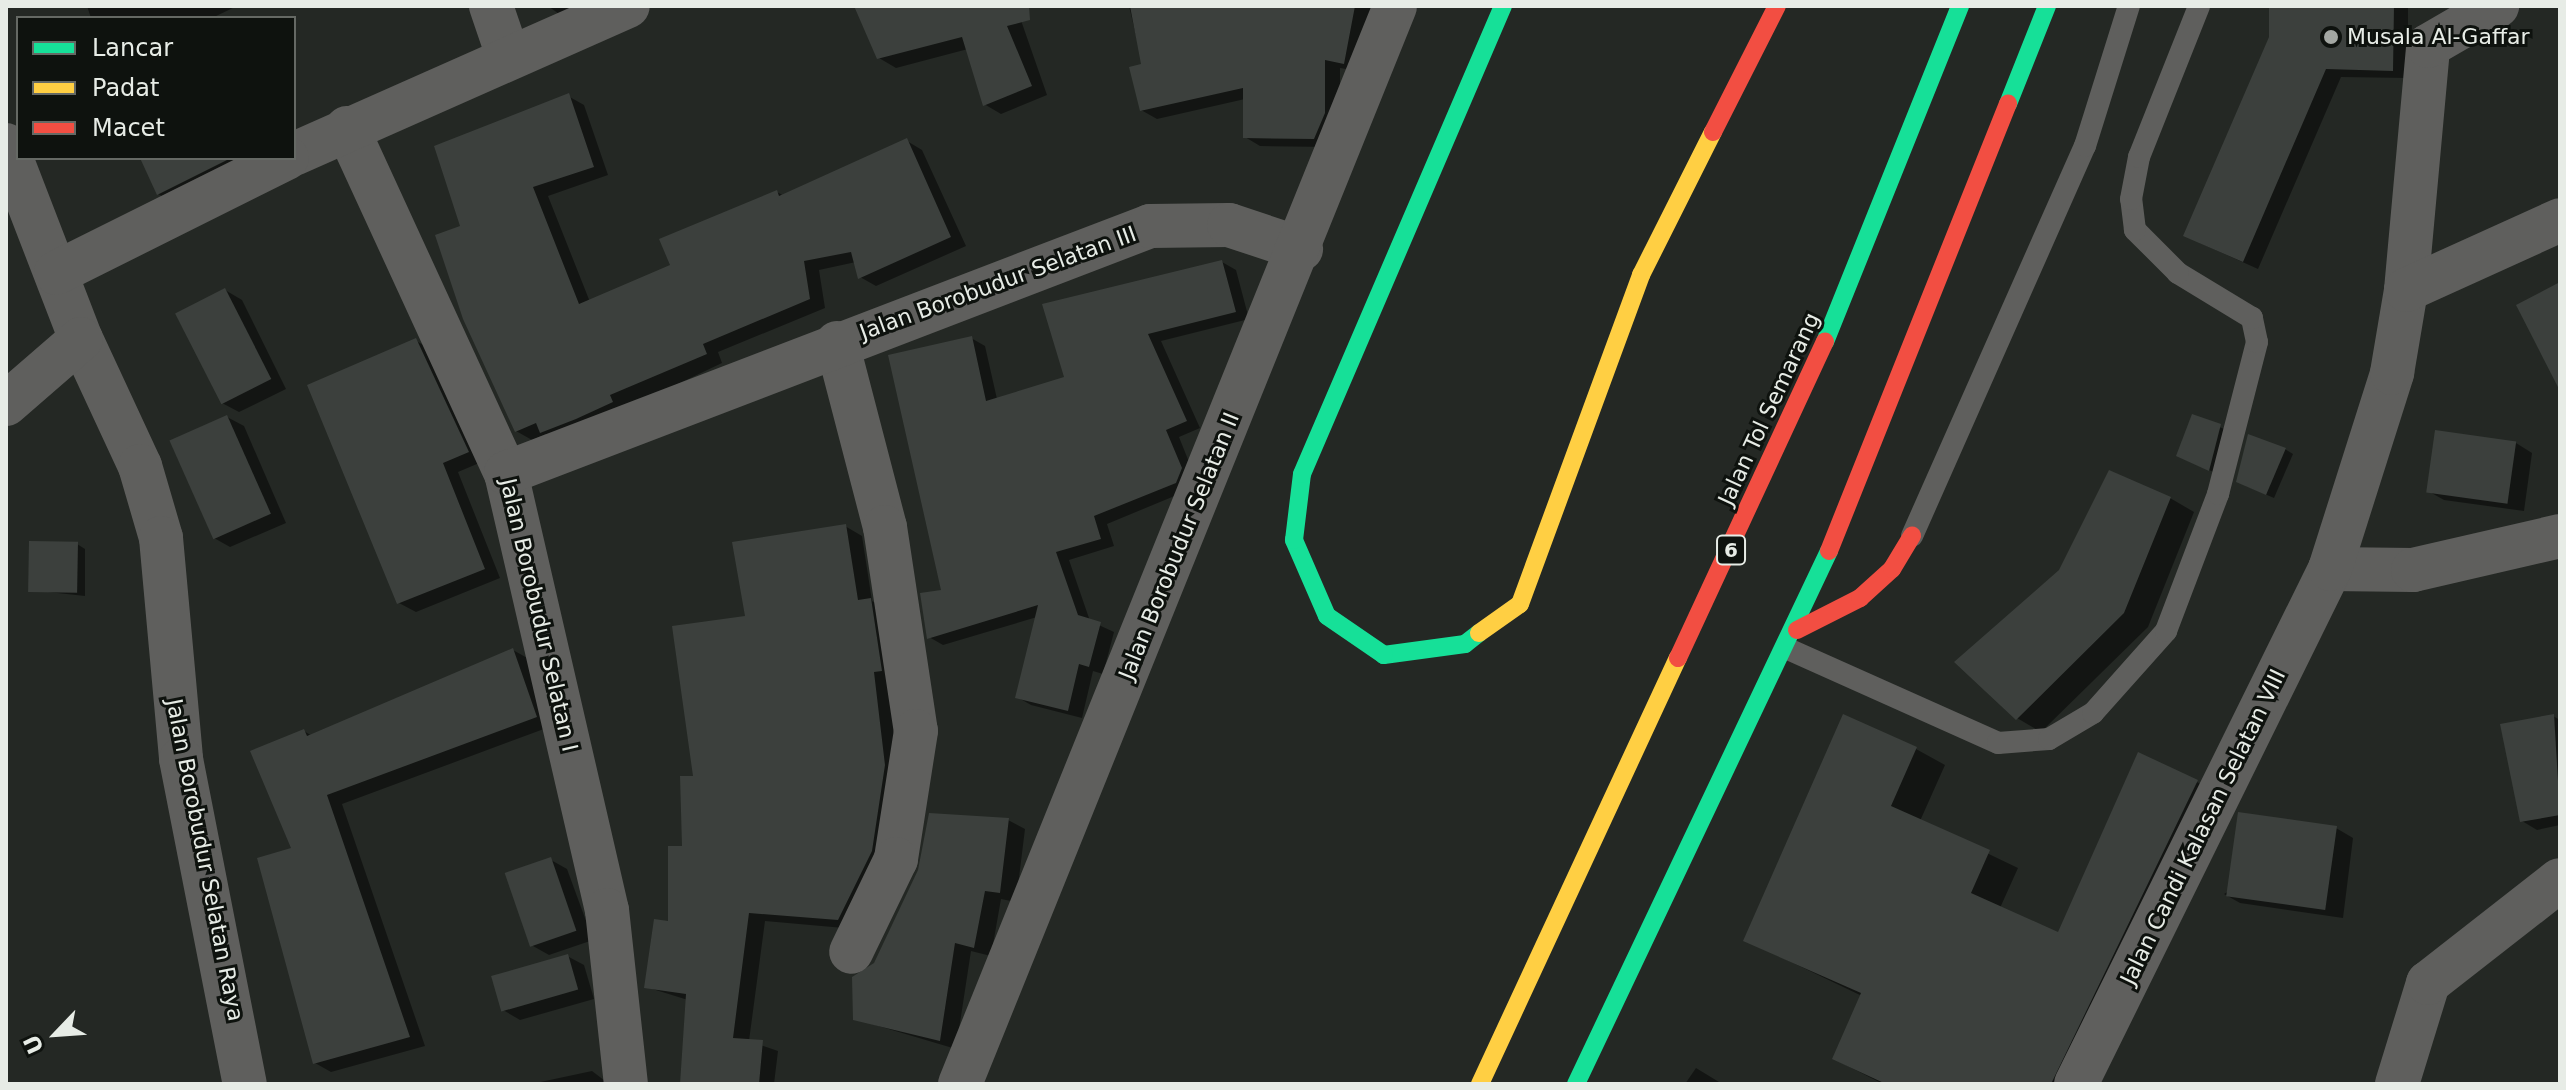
<!DOCTYPE html>
<html>
<head>
<meta charset="utf-8">
<style>
  body { margin:0 }
  #map { position:relative; width:2566px; height:1090px; overflow:hidden; background:#242824; font-family:"DejaVu Sans",sans-serif }
  div>[style] { position:absolute }
  [style*='--x'] { left:calc(var(--x)*1px); top:calc(var(--y)*1px); width:calc(var(--w)*1px); rotate:calc(var(--a)*1deg) }
  .shadow>* { inset:0; background:#0007 }
  .building>* { inset:0; background:#3c403d; transform-origin:0 0 }
  .lane>* { height:22px; margin:-11px; padding:0 11px; transform-origin:11px; border-radius:11px; background:#5f5f5d }
  .street>* { height:44px; margin:-22px; padding:0 22px; transform-origin:22px; border-radius:22px; background:#5f5f5d }
  .fast>* { height:18px; margin:-9px; padding:0 9px; transform-origin:9px; border-radius:9px; background:#16e098 }
  .slow>* { height:18px; margin:-9px; padding:0 9px; transform-origin:9px; border-radius:9px; background:#ffcf43 }
  .jam>* { height:18px; margin:-9px; padding:0 9px; transform-origin:9px; border-radius:9px; background:#f24e42 }
  .dots>* { width:22px; height:22px; translate:-50% -50%; box-sizing:border-box; border:4px solid #0e120e; border-radius:50% }
  span { translate:-50% -50%; white-space:nowrap; text-align:center; line-height:1.15; -webkit-text-stroke:6px #0e120e; paint-order:stroke }
  .shield-label span { padding:2px 6px; background:#0e120e; border:2px solid; border-radius:6px; -webkit-text-stroke-width:0 }
  .shield-label { font-size:20px; color:#e7ece6; font-weight:700 }
  .poi-label { font-size:22px; color:#e7ece6 }
  .left { translate:0 -50%; text-align:left }
  .street-label { font-size:22px; color:#e7ece6 }
  .frame { position:absolute; inset:0; border:8px solid #e7ece6; pointer-events:none }
  .legend { position:absolute; left:16px; top:16px; width:280px; height:144px; box-sizing:border-box; background:#0e120e; border:2px solid #656964; margin:0; padding:10px 14px; list-style:none; font-size:24px; color:#e7ece6 }
  .legend li { display:flex; align-items:center; gap:16px; height:40px }
  .legend b { width:40px; border:2px solid #656964 }
  .north { position:absolute; left:16px; top:994px; width:80px; height:80px; -webkit-text-stroke:6px #0e120e; paint-order:stroke; rotate:245deg; font-size:22px; font-weight:700; line-height:32px; text-align:center; color:#e7ece6 }
  .north::after { content:''; display:block; margin:auto; width:28px; height:36px; background:#e7ece6; clip-path:polygon(50% 0,100% 100%,50% 72%,0 100%) }
</style>
</head>
<body>
<div id="map">
  <div class="shadow">
    <div style="clip-path:polygon(87px 6px,237px 6px,212px 18px,91px 18px)"></div>
    <div style="clip-path:polygon(548px 6px,599px 6px,566px 19px)"></div>
    <div style="clip-path:polygon(856px 6px,1016px 6px,1047px 95px,1001px 114px,984px 104px,968px 49px,896px 68px,879px 58px)"></div>
    <div style="clip-path:polygon(1129px 6px,1376px 6px,1359px 71px,1340px 68px,1340px 123px,1330px 147px,1260px 146px,1245px 137px,1245px 99px,1157px 119px,1141px 110px,1143px 65px)"></div>
    <div style="clip-path:polygon(2271px 6px,2408px 6px,2408px 78px,2341px 77px,2258px 269px,2200px 243px,2271px 37px)"></div>
    <div style="clip-path:polygon(568px 96px,584px 105px,608px 175px,548px 196px,590px 302px,673px 266px,777px 192px,784px 196px,907px 141px,922px 150px,966px 246px,876px 286px,860px 277px,856px 262px,819px 270px,825px 308px,718px 352px,722px 363px,558px 441px,546px 434px,532px 440px,516px 431px,462px 227px)"></div>
    <div style="clip-path:polygon(145px 158px,270px 158px,177px 204px,158px 194px)"></div>
    <div style="clip-path:polygon(1222px 262px,1236px 270px,1249px 319px,1161px 341px,1200px 428px,1179px 437px,1195px 477px,1189px 490px,1107px 524px,1114px 546px,1069px 560px,1090px 621px,1114px 632px,1103px 674px,1093px 671px,1082px 718px,1031px 705px,1017px 697px,1037px 617px,943px 645px,929px 637px,943px 592px,971px 338px,985px 346px,997px 399px,1066px 379px)"></div>
    <div style="clip-path:polygon(225px 290px,242px 300px,286px 389px,239px 412px,222px 403px)"></div>
    <div style="clip-path:polygon(416px 341px,433px 350px,484px 461px,458px 472px,500px 578px,416px 612px,399px 603px)"></div>
    <div style="clip-path:polygon(2193px 416px,2229px 431px,2218px 474px,2186px 460px)"></div>
    <div style="clip-path:polygon(227px 417px,244px 426px,286px 523px,230px 547px,214px 538px)"></div>
    <div style="clip-path:polygon(2516px 443px,2532px 453px,2524px 511px,2444px 500px,2428px 491px)"></div>
    <div style="clip-path:polygon(2285px 449px,2293px 454px,2274px 498px,2246px 486px)"></div>
    <div style="clip-path:polygon(2170px 498px,2194px 512px,2148px 627px,2041px 732px,2017px 718px)"></div>
    <div style="clip-path:polygon(845px 526px,862px 536px,872px 601px,887px 610px,901px 775px,855px 929px,765px 921px,749px 1041px,778px 1051px,774px 1084px,682px 1084px,688px 1000px,646px 987px,670px 923px,695px 778px,747px 618px)"></div>
    <div style="clip-path:polygon(77px 544px,85px 549px,85px 596px,30px 590px)"></div>
    <div style="clip-path:polygon(513px 650px,529px 659px,552px 726px,342px 804px,425px 1046px,331px 1072px,315px 1063px,294px 849px,304px 731px,312px 736px)"></div>
    <div style="clip-path:polygon(2553px 716px,2560px 720px,2560px 825px,2537px 830px,2522px 821px)"></div>
    <div style="clip-path:polygon(1916px 749px,1945px 765px,1920px 821px,2018px 868px,2000px 908px,2059px 935px,2197px 782px,2225px 798px,2085px 1084px,1883px 1084px,1834px 1059px,1862px 996px,1745px 940px)"></div>
    <div style="clip-path:polygon(1008px 820px,1025px 829px,1016px 902px,1001px 899px,991px 956px,971px 951px,956px 1049px,855px 1019px)"></div>
    <div style="clip-path:polygon(2336px 828px,2353px 838px,2343px 918px,2240px 903px,2224px 894px)"></div>
    <div style="clip-path:polygon(551px 860px,567px 869px,593px 940px,549px 955px,533px 946px)"></div>
    <div style="clip-path:polygon(567px 956px,584px 965px,594px 999px,520px 1020px,503px 1010px)"></div>
    <div style="clip-path:polygon(1696px 1068px,1719px 1082px,1723px 1084px,1685px 1084px)"></div>
    <div style="clip-path:polygon(592px 1071px,609px 1084px,531px 1084px)"></div>
  </div>
  <div class="building">
    <div style="clip-path:polygon(854px 6px,1029px 6px,1030px 20px,1007px 26px,1032px 86px,983px 106px,962px 37px,877px 59px)"></div>
    <div style="clip-path:polygon(1130px 6px,1355px 6px,1344px 64px,1325px 60px,1325px 113px,1314px 139px,1243px 138px,1243px 88px,1140px 111px,1129px 67px,1141px 64px)"></div>
    <div style="clip-path:polygon(2269px 6px,2394px 6px,2393px 71px,2326px 69px,2243px 262px,2183px 236px,2269px 37px)"></div>
    <div style="clip-path:polygon(569px 93px,594px 167px,533px 187px,579px 304px,670px 265px,659px 239px,777px 190px,779px 196px,907px 138px,951px 237px,858px 279px,851px 252px,804px 261px,810px 299px,703px 344px,707px 354px,610px 395px,613px 402px,576px 419px,540px 433px,536px 423px,515px 432px,463px 319px,435px 235px,460px 226px,434px 146px)"></div>
    <div style="clip-path:polygon(140px 158px,231px 158px,157px 195px)"></div>
    <div style="clip-path:polygon(1222px 260px,1236px 312px,1148px 334px,1187px 421px,1166px 430px,1182px 468px,1176px 483px,1094px 516px,1101px 539px,1056px 552px,1078px 615px,1101px 622px,1089px 667px,1079px 664px,1068px 711px,1015px 698px,1038px 605px,927px 639px,920px 593px,941px 590px,888px 355px,972px 336px,986px 401px,1064px 377px,1042px 304px)"></div>
    <div style="clip-path:polygon(2560px 282px,2560px 391px,2516px 305px)"></div>
    <div style="left:225px;top:288px;width:102px;height:56px;rotate:63deg"></div>
    <div style="clip-path:polygon(416px 338px,469px 452px,443px 463px,485px 569px,397px 604px,307px 385px)"></div>
    <div style="clip-path:polygon(2192px 414px,2221px 424px,2209px 471px,2176px 456px)"></div>
    <div style="left:227px;top:415px;width:108px;height:63px;rotate:66deg"></div>
    <div style="left:2435px;top:430px;width:82px;height:63px;rotate:8deg"></div>
    <div style="clip-path:polygon(2248px 434px,2286px 448px,2266px 495px,2236px 482px)"></div>
    <div style="clip-path:polygon(2109px 470px,2171px 497px,2124px 613px,2016px 720px,1954px 662px,2059px 570px)"></div>
    <div style="clip-path:polygon(846px 524px,858px 600px,871px 598px,882px 671px,874px 672px,885px 765px,872px 851px,838px 920px,749px 913px,733px 1038px,763px 1040px,759px 1084px,680px 1084px,686px 994px,644px 988px,654px 919px,668px 921px,668px 846px,682px 846px,680px 776px,693px 776px,672px 626px,745px 616px,732px 542px)"></div>
    <div style="left:29px;top:541px;width:49px;height:51px;rotate:1deg"></div>
    <div style="clip-path:polygon(513px 648px,537px 717px,327px 795px,410px 1037px,313px 1064px,257px 858px,291px 848px,250px 751px,304px 729px,307px 736px)"></div>
    <div style="clip-path:polygon(1843px 714px,1917px 747px,1891px 806px,1990px 850px,1971px 893px,2058px 932px,2138px 752px,2198px 780px,2051px 1084px,1886px 1084px,1832px 1059px,1861px 993px,1743px 941px)"></div>
    <div style="clip-path:polygon(2554px 714px,2560px 815px,2520px 822px,2500px 724px)"></div>
    <div style="left:2238px;top:812px;width:100px;height:85px;rotate:8deg"></div>
    <div style="clip-path:polygon(929px 813px,1009px 818px,1000px 893px,985px 891px,974px 948px,955px 943px,940px 1041px,853px 1020px,852px 977px,874px 963px,918px 870px)"></div>
    <div style="left:551px;top:857px;width:78px;height:49px;rotate:71deg"></div>
    <div style="left:568px;top:954px;width:37px;height:80px;rotate:74deg"></div>
  </div>
  <div class="lane">
    <div style="--x:1912;--y:536;--w:427;--a:-66.1"></div>
    <div style="--x:2085;--y:146;--w:147;--a:-72.6"></div>
    <div style="--x:1788;--y:649;--w:230;--a:24.1"></div>
    <div style="--x:1998;--y:743;--w:51;--a:-4.5"></div>
    <div style="--x:2049;--y:739;--w:51;--a:-30.6"></div>
    <div style="--x:2093;--y:713;--w:110;--a:-48.3"></div>
    <div style="--x:2166;--y:631;--w:147;--a:-69.2"></div>
    <div style="--x:2218;--y:494;--w:157;--a:-75.6"></div>
    <div style="--x:2257;--y:342;--w:25;--a:-102"></div>
    <div style="--x:2252;--y:318;--w:87;--a:-148.7"></div>
    <div style="--x:2178;--y:273;--w:61;--a:-135"></div>
    <div style="--x:2135;--y:230;--w:31;--a:-97"></div>
    <div style="--x:2131;--y:199;--w:43;--a:-79.2"></div>
    <div style="--x:2139;--y:157;--w:162;--a:-68.3"></div>
  </div>
  <div class="street">
    <div style="--x:491;--y:6;--w:53;--a:71.2"></div>
    <div style="--x:347;--y:128;--w:380;--a:65.3"></div>
    <div style="--x:506;--y:473;--w:449;--a:77"></div>
    <div style="--x:607;--y:910;--w:175;--a:83.8"></div>
    <div style="--x:6;--y:145;--w:208;--a:68.9"></div>
    <div style="--x:81;--y:339;--w:140;--a:65.1"></div>
    <div style="--x:140;--y:466;--w:75;--a:73.7"></div>
    <div style="--x:161;--y:538;--w:222;--a:84.8"></div>
    <div style="--x:181;--y:759;--w:331;--a:78.9"></div>
    <div style="--x:294;--y:154;--w:365;--a:-23.9"></div>
    <div style="--x:56;--y:273;--w:258;--a:-26.5"></div>
    <div style="--x:2406;--y:290;--w:245;--a:-84.8"></div>
    <div style="--x:2428;--y:46;--w:80;--a:-30.1"></div>
    <div style="--x:837;--y:343;--w:190;--a:75.4"></div>
    <div style="--x:885;--y:527;--w:206;--a:81.4"></div>
    <div style="--x:916;--y:731;--w:130;--a:98.9"></div>
    <div style="--x:896;--y:859;--w:103;--a:115.8"></div>
    <div style="--x:6;--y:404;--w:99;--a:-40.9"></div>
    <div style="--x:506;--y:473;--w:690;--a:-20.98"></div>
    <div style="--x:1150;--y:226;--w:79;--a:-0.7"></div>
    <div style="--x:1229;--y:225;--w:76;--a:18.4"></div>
    <div style="--x:2330;--y:569;--w:83;--a:0.7"></div>
    <div style="--x:2413;--y:570;--w:151;--a:-13"></div>
    <div style="--x:960;--y:1084;--w:1162;--a:-68.02"></div>
    <div style="--x:2076;--y:1084;--w:574;--a:-63.75"></div>
    <div style="--x:2330;--y:569;--w:206;--a:-72.4"></div>
    <div style="--x:2392;--y:373;--w:84;--a:-80.4"></div>
    <div style="--x:2406;--y:290;--w:169;--a:-24.4"></div>
    <div style="--x:2397;--y:1084;--w:106;--a:-72.9"></div>
    <div style="--x:2428;--y:983;--w:167;--a:-38"></div>
  </div>
  <div class="fast">
    <div style="--x:2008;--y:104;--w:105;--a:-68.3"></div>
    <div style="--x:1825;--y:342;--w:362;--a:-68.1"></div>
    <div style="--x:1479;--y:633;--w:18;--a:142"></div>
    <div style="--x:1465;--y:644;--w:82;--a:172.3"></div>
    <div style="--x:1384;--y:655;--w:69;--a:-145.6"></div>
    <div style="--x:1327;--y:616;--w:83;--a:-113.5"></div>
    <div style="--x:1294;--y:540;--w:66;--a:-83.1"></div>
    <div style="--x:1302;--y:474;--w:509;--a:-66.76"></div>
    <div style="--x:1576;--y:1084;--w:590;--a:-64.61"></div>
  </div>
  <div class="slow">
    <div style="--x:1479;--y:633;--w:50;--a:-35.3"></div>
    <div style="--x:1520;--y:604;--w:351;--a:-69.8"></div>
    <div style="--x:1641;--y:275;--w:160;--a:-63.3"></div>
    <div style="--x:1480;--y:1084;--w:470;--a:-65.1"></div>
  </div>
  <div class="jam">
    <div style="--x:1713;--y:132;--w:141;--a:-63.1"></div>
    <div style="--x:1829;--y:551;--w:482;--a:-68.2"></div>
    <div style="--x:1797;--y:630;--w:71;--a:-26.9"></div>
    <div style="--x:1860;--y:598;--w:43;--a:-42.2"></div>
    <div style="--x:1892;--y:569;--w:39;--a:-59"></div>
    <div style="--x:1678;--y:658;--w:349;--a:-65.1"></div>
  </div>
  <div class="dots">
    <div style="left:2331px;top:37px;background:#a3a7a2"></div>
  </div>
  <div class="shield-label">
    <span style="left:1731px;top:550px">6</span>
  </div>
  <div class="poi-label">
    <span class="left" style="left:2347px;top:37px">Musala Al-Gaffar</span>
  </div>
  <div class="street-label">
    <span style="left:998px;top:283px;rotate:-20deg">Jalan Borobudur Selatan III</span>
    <span style="left:1769px;top:409px;rotate:-65deg">Jalan Tol Semarang</span>
    <span style="left:1179px;top:546px;rotate:-68deg">Jalan Borobudur Selatan II</span>
    <span style="left:539px;top:615px;rotate:77deg">Jalan Borobudur Selatan I</span>
    <span style="left:2203px;top:827px;rotate:-64deg">Jalan Candi Kalasan Selatan VIII</span>
    <span style="left:205px;top:860px;rotate:79deg">Jalan Borobudur Selatan Raya</span>
  </div>
  <div class="frame"></div>
  <ul class="legend">
  <li><b style="height:10px;background:#16e098"></b>Lancar</li>
  <li><b style="height:10px;background:#ffcf43"></b>Padat</li>
  <li><b style="height:10px;background:#f24e42"></b>Macet</li>
  </ul>
  <div class="north">U</div>
</div>
</body>
</html>
